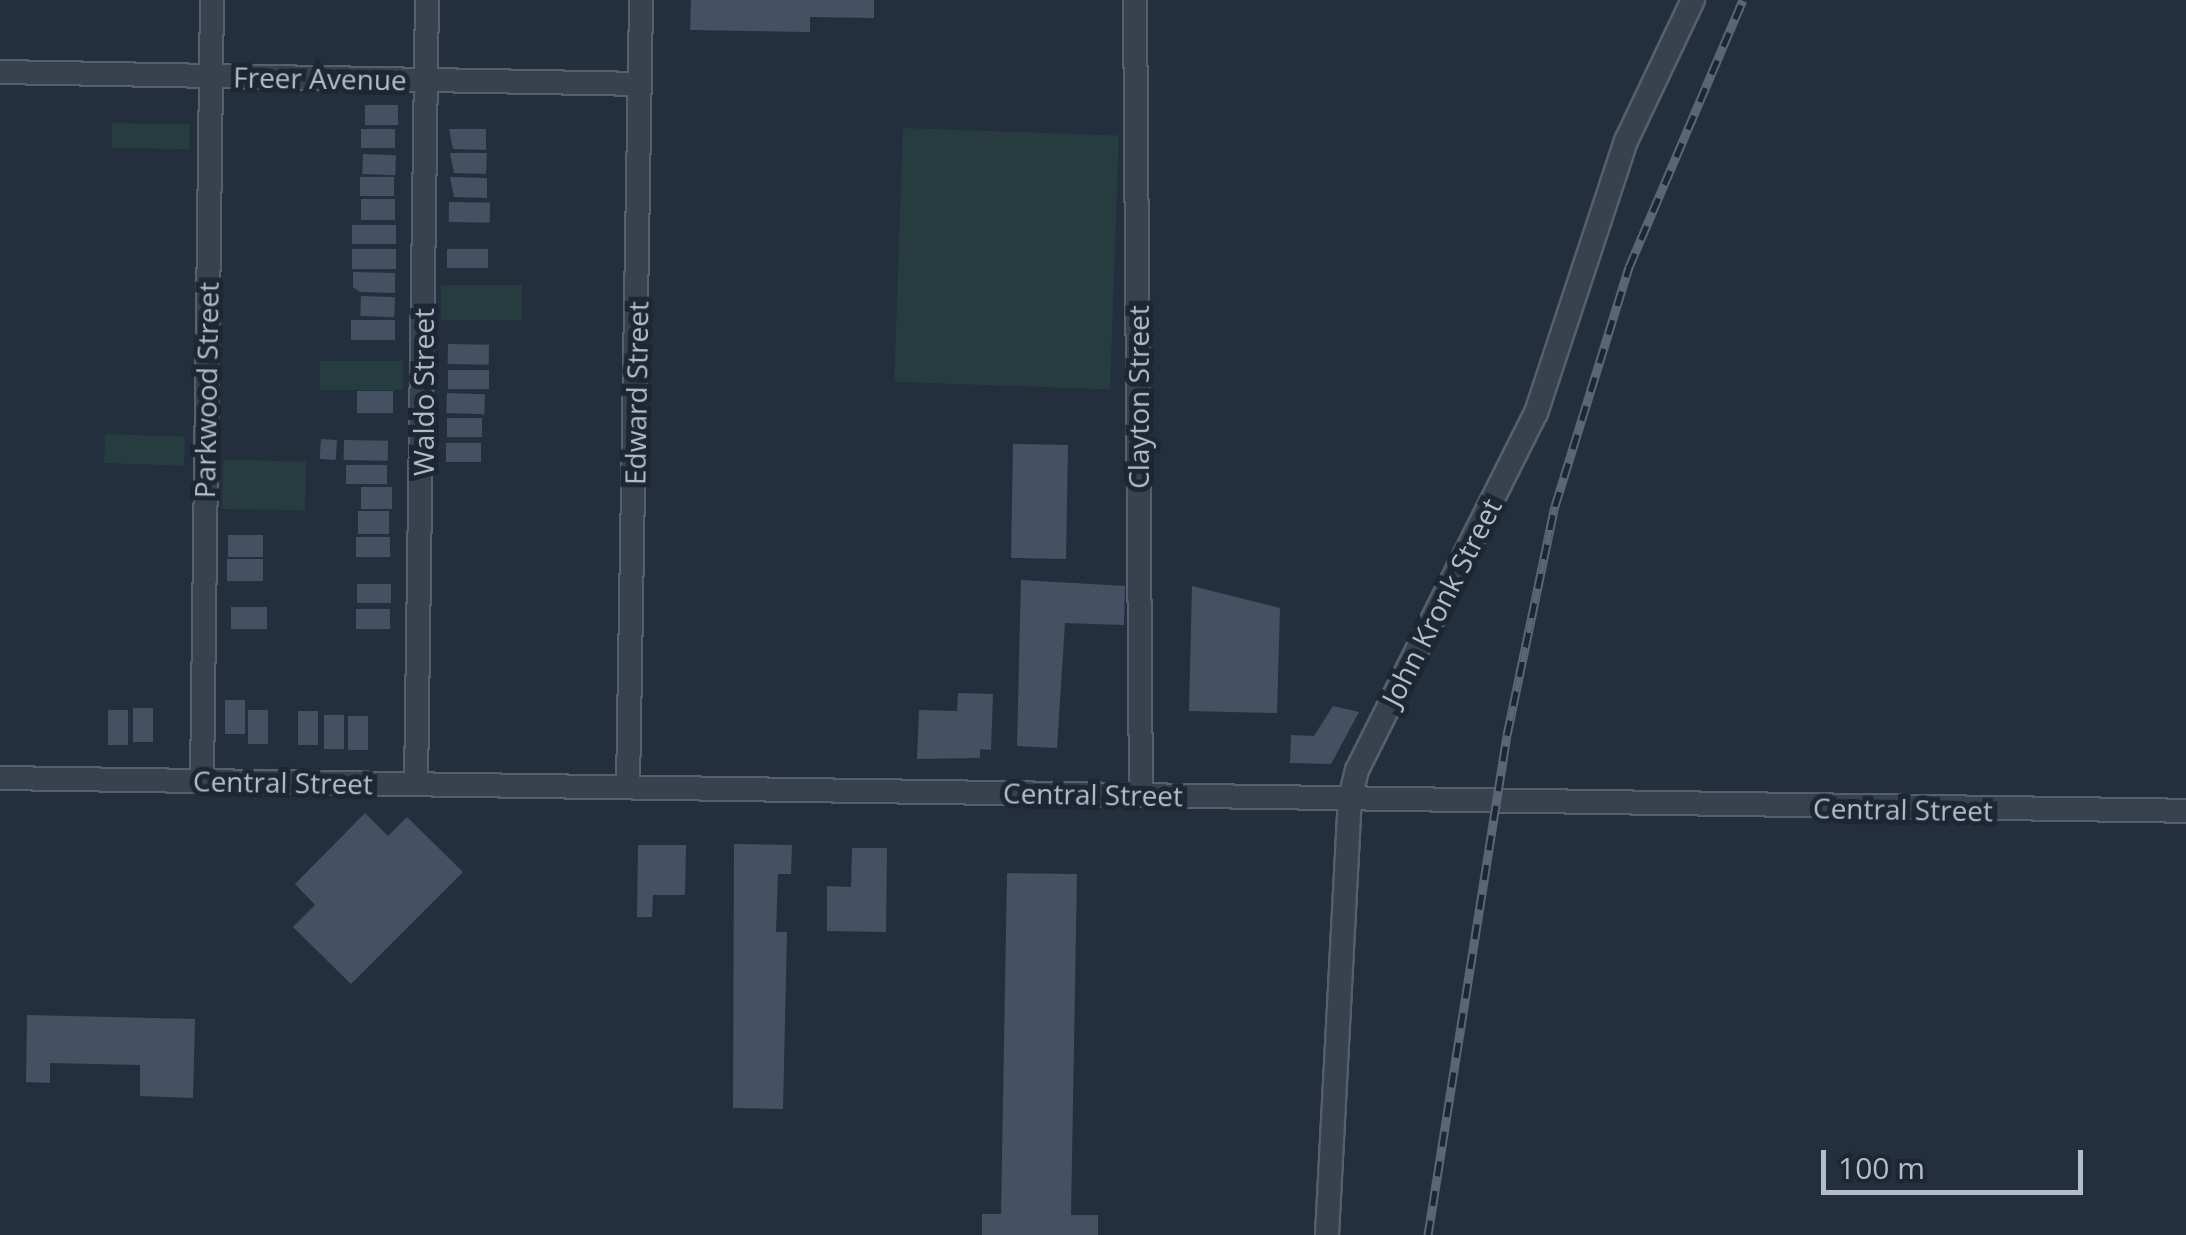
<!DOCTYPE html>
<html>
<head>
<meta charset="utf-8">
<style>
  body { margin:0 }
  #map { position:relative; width:2186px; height:1235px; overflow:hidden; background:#242f3e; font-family:"Open Sans",sans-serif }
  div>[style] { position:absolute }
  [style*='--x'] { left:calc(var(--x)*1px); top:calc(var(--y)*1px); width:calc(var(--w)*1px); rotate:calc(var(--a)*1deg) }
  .green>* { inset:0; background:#263c3f; transform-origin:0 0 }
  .building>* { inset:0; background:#455162; transform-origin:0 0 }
  .roads { filter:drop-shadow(2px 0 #565f6c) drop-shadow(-2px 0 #565f6c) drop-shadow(0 2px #565f6c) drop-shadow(0 -2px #565f6c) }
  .minor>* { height:22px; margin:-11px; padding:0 11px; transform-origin:11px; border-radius:11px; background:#38414e }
  .rail>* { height:9px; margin-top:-4.5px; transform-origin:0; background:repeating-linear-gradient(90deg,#1d2633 0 15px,#5a6575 0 30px); box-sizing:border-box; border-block:2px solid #5a6575 }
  span { translate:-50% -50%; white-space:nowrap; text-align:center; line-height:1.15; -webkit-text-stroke:10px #1d2633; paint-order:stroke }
  .street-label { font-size:28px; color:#b4bcc9 }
  .scale { position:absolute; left:1821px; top:1150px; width:262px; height:45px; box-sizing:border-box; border:5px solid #b4bcc9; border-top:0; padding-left:12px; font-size:30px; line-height:35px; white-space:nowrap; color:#b4bcc9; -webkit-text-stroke:8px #1d2633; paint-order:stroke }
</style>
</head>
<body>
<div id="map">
  <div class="green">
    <div style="left:112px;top:123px;width:78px;height:25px;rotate:1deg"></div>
    <div style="left:903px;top:128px;width:216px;height:254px;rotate:2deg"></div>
    <div style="left:441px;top:285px;width:81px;height:35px"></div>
    <div style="left:320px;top:361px;width:83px;height:29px"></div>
    <div style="left:105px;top:434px;width:80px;height:29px;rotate:2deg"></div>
    <div style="left:223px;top:460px;width:83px;height:49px;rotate:1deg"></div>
  </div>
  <div class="building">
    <div style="clip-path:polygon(691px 0,874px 0,874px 18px,810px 17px,810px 32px,690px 30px)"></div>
    <div style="left:365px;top:105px;width:33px;height:20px"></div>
    <div style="left:361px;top:129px;width:34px;height:19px"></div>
    <div style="clip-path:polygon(449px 129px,486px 129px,486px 150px,453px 149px)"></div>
    <div style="clip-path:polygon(450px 153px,487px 153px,486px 174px,454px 173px)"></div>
    <div style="left:363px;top:154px;width:33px;height:20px;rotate:2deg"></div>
    <div style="left:360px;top:177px;width:34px;height:19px"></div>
    <div style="clip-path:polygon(450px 177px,487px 178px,487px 198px,454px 197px)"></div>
    <div style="left:361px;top:199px;width:34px;height:21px"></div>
    <div style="left:449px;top:202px;width:41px;height:20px;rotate:1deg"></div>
    <div style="left:352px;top:225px;width:44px;height:19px"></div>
    <div style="left:352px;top:249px;width:44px;height:20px"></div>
    <div style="left:447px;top:249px;width:41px;height:19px"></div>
    <div style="clip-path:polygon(353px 272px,395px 273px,395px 293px,360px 292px,353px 287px)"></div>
    <div style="left:361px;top:296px;width:34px;height:20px;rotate:2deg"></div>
    <div style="left:351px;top:320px;width:44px;height:20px"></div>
    <div style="left:448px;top:344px;width:41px;height:20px;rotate:1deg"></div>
    <div style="left:448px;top:370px;width:41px;height:19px"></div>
    <div style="left:357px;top:391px;width:36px;height:22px"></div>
    <div style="left:447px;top:393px;width:38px;height:20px;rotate:2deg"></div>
    <div style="left:447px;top:418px;width:35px;height:19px"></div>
    <div style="left:321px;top:439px;width:16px;height:20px;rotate:4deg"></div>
    <div style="left:344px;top:440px;width:44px;height:20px;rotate:1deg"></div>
    <div style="left:446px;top:443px;width:35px;height:19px"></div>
    <div style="left:1013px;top:444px;width:55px;height:114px;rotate:1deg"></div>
    <div style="left:346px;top:465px;width:41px;height:19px"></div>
    <div style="left:361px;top:487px;width:31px;height:22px"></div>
    <div style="left:358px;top:511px;width:31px;height:23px"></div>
    <div style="left:228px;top:535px;width:35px;height:22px"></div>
    <div style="left:356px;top:537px;width:34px;height:20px"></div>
    <div style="left:227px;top:559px;width:36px;height:22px"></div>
    <div style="clip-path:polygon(1021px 580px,1125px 586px,1124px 625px,1065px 623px,1057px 748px,1017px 746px)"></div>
    <div style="left:357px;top:584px;width:34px;height:19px"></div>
    <div style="clip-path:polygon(1192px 586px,1280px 608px,1277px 713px,1189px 711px)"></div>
    <div style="left:231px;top:607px;width:36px;height:22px"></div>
    <div style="left:356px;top:609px;width:34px;height:20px"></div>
    <div style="clip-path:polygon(958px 693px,993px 694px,991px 750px,980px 749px,980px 758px,917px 759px,919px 710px,957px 711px)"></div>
    <div style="left:225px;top:700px;width:20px;height:34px"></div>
    <div style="clip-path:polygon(1333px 706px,1359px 712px,1331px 764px,1290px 763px,1291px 735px,1314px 736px)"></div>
    <div style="left:133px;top:708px;width:20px;height:34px"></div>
    <div style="left:128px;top:710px;width:35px;height:20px;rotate:90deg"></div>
    <div style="left:248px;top:710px;width:20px;height:34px"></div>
    <div style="left:298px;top:711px;width:20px;height:34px"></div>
    <div style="left:324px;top:715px;width:20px;height:34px"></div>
    <div style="left:348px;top:716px;width:20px;height:34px"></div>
    <div style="clip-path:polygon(365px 813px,388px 836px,407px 817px,463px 872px,351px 984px,293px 927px,315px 905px,295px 884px)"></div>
    <div style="clip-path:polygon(734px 844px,792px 845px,791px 874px,778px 874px,776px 932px,787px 932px,783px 1109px,733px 1108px)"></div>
    <div style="clip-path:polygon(638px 845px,686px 845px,685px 895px,653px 895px,652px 917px,637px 917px)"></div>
    <div style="clip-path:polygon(852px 848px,887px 848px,886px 932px,827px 931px,827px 886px,851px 887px)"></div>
    <div style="clip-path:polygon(1007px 873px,1077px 874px,1071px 1215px,1098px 1215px,1098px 1235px,982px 1235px,982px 1214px,1001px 1214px)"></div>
    <div style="clip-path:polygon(27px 1015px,195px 1019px,193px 1098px,140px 1096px,140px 1065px,50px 1063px,50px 1083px,26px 1082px)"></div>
  </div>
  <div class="roads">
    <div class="minor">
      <div style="--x:1135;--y:0;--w:795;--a:89.57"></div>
      <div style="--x:0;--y:72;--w:640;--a:1.07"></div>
      <div style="--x:0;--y:778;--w:2186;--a:0.86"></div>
      <div style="--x:202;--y:781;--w:781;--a:-89.27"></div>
      <div style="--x:416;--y:784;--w:784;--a:-89.2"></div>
      <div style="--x:628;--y:787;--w:787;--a:-89.05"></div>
      <div style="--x:1327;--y:1235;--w:438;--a:-87"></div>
      <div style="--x:1350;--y:798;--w:29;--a:-76"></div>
      <div style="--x:1357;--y:770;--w:399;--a:-63.4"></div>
      <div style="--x:1536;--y:413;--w:287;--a:-71.7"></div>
      <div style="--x:1626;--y:141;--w:156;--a:-64.6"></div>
    </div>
  </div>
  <div class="rail">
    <div style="--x:1428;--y:1235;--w:506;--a:-81.02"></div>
    <div style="--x:1507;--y:735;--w:234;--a:-78.2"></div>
    <div style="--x:1555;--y:506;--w:250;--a:-72.8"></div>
    <div style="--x:1629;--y:267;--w:290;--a:-66.9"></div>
  </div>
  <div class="street-label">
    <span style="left:320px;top:78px;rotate:1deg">Freer Avenue</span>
    <span style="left:206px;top:390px;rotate:-89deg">Parkwood Street</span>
    <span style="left:423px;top:392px;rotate:-90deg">Waldo Street</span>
    <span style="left:636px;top:393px;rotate:-89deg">Edward Street</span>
    <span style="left:1138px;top:397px;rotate:-90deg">Clayton Street</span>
    <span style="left:1441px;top:602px;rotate:-63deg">John Kronk Street</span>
    <span style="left:283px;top:782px;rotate:1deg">Central Street</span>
    <span style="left:1093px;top:794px;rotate:1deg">Central Street</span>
    <span style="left:1903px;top:809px;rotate:1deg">Central Street</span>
  </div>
  <div class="scale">100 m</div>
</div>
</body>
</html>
